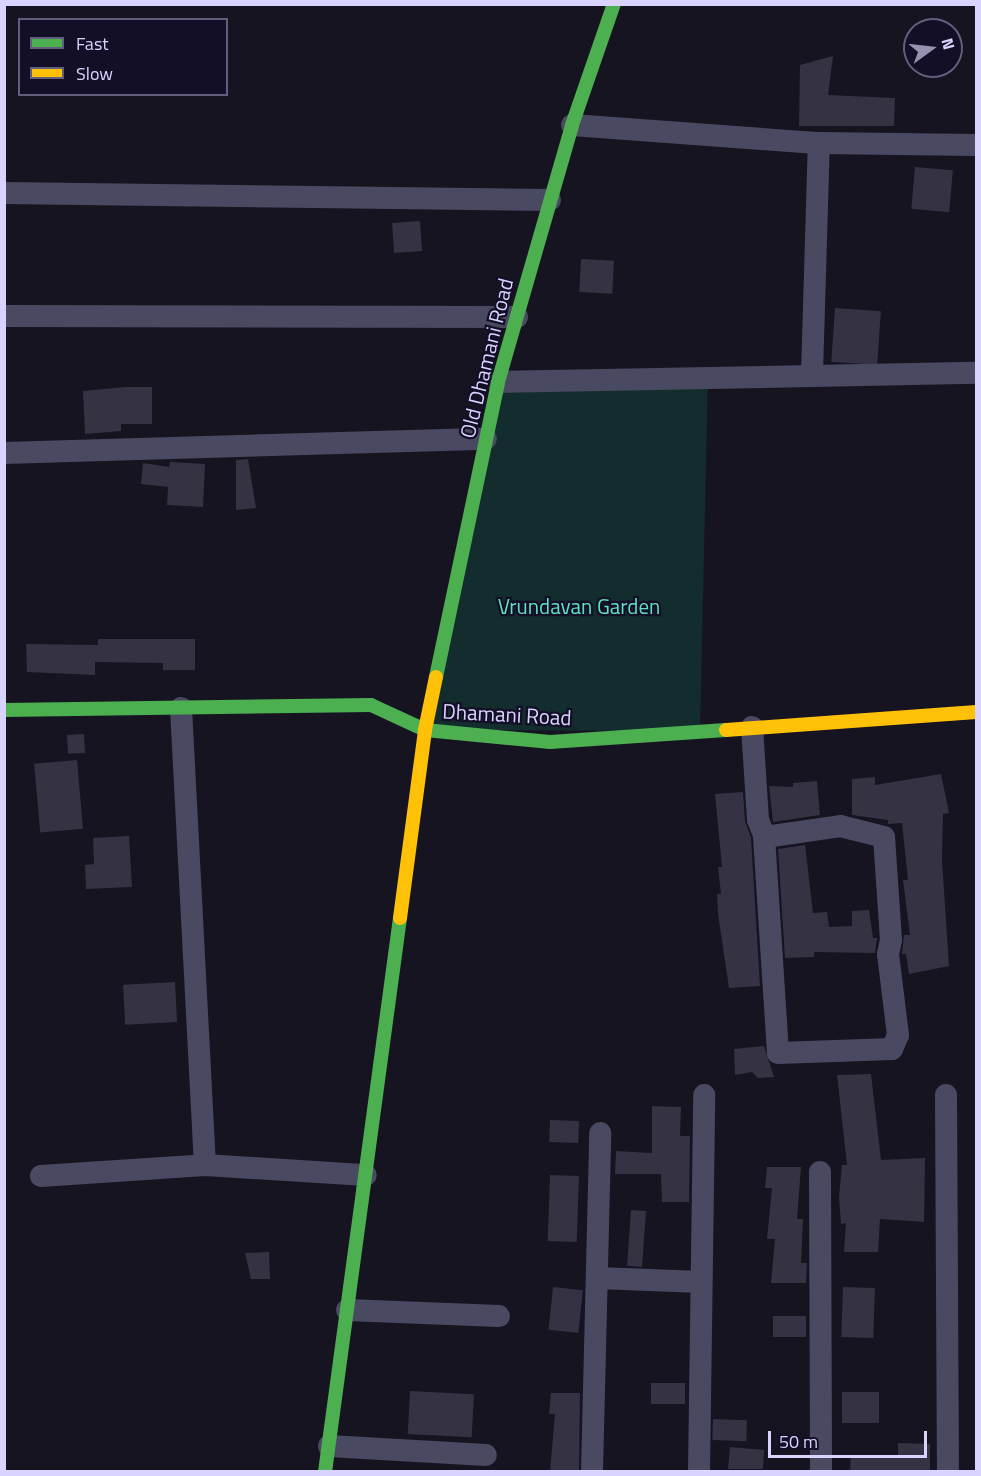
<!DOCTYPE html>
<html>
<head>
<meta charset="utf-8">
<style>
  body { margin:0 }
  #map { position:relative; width:981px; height:1476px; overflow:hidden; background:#161421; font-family:"Titillium Web",sans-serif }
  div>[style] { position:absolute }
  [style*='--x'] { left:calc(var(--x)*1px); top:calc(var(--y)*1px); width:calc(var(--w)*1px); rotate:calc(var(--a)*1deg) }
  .green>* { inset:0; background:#132c2d }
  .building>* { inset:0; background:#343243; transform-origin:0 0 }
  .street>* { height:22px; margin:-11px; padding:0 11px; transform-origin:11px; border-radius:11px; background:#4a4962 }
  .fast>* { height:14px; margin:-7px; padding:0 7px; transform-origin:7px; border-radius:7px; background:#4caf50 }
  .slow>* { height:14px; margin:-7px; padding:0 7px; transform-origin:7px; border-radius:7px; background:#ffc107 }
  span { translate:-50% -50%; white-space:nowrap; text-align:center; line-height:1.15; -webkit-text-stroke:4.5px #130f26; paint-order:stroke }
  .street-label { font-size:21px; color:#d9d4ff }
  .park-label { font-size:21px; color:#5fe0c0 }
  .frame { position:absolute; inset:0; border:6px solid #d9d4ff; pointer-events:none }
  .legend { position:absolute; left:18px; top:18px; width:210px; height:78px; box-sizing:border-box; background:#130f26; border:2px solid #625e7d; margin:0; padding:8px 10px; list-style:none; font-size:18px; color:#d9d4ff }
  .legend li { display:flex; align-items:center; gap:12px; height:30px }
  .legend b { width:30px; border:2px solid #625e7d }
  .north { position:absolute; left:903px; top:18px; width:60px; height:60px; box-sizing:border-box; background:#130f26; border:2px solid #625e7d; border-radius:50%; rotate:75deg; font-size:16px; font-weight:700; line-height:24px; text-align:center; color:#d9d4ff }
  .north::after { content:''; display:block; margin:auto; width:21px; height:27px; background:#9591b1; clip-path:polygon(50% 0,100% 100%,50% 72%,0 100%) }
  .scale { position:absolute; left:768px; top:1431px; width:159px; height:27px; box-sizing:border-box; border:3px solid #d9d4ff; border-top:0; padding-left:8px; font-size:18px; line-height:21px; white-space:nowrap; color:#d9d4ff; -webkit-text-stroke:4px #130f26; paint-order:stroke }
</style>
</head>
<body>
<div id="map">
  <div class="green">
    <div style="clip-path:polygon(708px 376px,700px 731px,425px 730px,498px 382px)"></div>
  </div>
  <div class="building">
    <div style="clip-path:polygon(833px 56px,828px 95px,895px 98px,894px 126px,799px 126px,800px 65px)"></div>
    <div style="left:915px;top:167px;width:38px;height:42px;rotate:5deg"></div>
    <div style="left:420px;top:221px;width:30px;height:28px;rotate:86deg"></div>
    <div style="left:581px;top:259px;width:33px;height:33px;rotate:3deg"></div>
    <div style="left:835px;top:308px;width:46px;height:54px;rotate:4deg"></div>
    <div style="clip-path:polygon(125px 387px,152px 387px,152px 424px,121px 424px,121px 431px,85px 434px,83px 391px)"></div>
    <div style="clip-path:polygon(248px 459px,256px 508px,236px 510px,236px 460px)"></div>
    <div style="clip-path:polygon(170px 462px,205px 464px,203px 507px,167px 505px,168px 487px,141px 484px,143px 463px,169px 467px)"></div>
    <div style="clip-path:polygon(98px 639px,195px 639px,195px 670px,163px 670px,163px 663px,95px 662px,95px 675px,27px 672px,26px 644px,98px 645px)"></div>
    <div style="left:84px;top:734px;width:19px;height:17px;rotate:87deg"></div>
    <div style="left:77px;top:760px;width:69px;height:43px;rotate:85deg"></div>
    <div style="clip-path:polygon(941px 774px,949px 813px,943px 814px,942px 860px,949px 966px,909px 974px,906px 954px,902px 954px,904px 935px,910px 935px,903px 880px,908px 880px,902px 823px,888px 824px,888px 820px,852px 815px,852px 779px,875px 777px,875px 785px)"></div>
    <div style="clip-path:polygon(817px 781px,820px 815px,773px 822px,769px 786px,793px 787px,793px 783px)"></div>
    <div style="clip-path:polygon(743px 792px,745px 821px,751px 838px,760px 986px,729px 988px,718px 914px,717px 894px,721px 894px,718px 867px,722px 867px,715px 794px)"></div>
    <div style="clip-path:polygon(129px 836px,132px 887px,86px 889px,85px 865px,94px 864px,93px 838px)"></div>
    <div style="clip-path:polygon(805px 845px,813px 913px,827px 912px,829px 927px,852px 926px,852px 911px,869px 910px,873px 938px,877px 938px,875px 953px,814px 952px,814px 957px,785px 958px,778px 849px)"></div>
    <div style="left:175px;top:982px;width:40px;height:52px;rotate:87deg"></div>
    <div style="clip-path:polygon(764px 1046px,774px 1077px,758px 1078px,752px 1072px,735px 1075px,734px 1049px)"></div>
    <div style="clip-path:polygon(871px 1074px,881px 1160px,925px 1158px,924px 1222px,880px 1219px,878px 1252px,844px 1252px,846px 1223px,841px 1224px,839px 1197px,842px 1165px,847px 1165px,837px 1075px)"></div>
    <div style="clip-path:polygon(652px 1106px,681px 1107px,680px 1136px,690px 1136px,689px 1202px,662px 1202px,661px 1174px,615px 1174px,616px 1151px,652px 1153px)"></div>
    <div style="left:550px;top:1120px;width:29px;height:22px;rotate:2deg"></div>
    <div style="clip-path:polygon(767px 1167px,801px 1167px,797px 1219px,803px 1219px,801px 1263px,807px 1263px,806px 1283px,771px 1283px,775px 1239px,767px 1239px,772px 1188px,765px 1188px)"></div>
    <div style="left:550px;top:1175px;width:29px;height:66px;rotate:2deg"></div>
    <div style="left:631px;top:1210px;width:15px;height:56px;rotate:4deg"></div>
    <div style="clip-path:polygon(269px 1252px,270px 1279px,251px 1279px,245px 1253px)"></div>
    <div style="left:553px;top:1287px;width:30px;height:43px;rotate:6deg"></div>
    <div style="left:843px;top:1287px;width:32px;height:50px;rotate:2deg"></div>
    <div style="left:773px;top:1316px;width:33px;height:21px"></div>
    <div style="left:651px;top:1383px;width:34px;height:21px"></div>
    <div style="left:410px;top:1391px;width:64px;height:43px;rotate:3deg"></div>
    <div style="left:879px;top:1392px;width:31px;height:37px;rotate:90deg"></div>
    <div style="clip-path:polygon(551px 1393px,580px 1393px,579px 1472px,550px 1472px,555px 1414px,549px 1414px)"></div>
    <div style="left:713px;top:1419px;width:34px;height:21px;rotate:2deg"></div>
    <div style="clip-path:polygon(898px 1443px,930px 1444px,930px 1472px,850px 1472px,851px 1455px,898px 1457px)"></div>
    <div style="clip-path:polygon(730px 1447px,764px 1450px,763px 1469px,728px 1469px)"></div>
  </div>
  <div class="street">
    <div style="--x:572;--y:125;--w:248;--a:4.2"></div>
    <div style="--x:4;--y:193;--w:546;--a:0.73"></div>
    <div style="--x:4;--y:316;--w:513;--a:0.11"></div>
    <div style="--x:812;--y:374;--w:231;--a:-88.3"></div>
    <div style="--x:819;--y:143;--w:157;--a:0.7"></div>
    <div style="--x:498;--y:382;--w:478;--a:-1.1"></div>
    <div style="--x:4;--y:453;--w:482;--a:-1.7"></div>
    <div style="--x:181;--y:708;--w:458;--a:87"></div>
    <div style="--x:205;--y:1165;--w:161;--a:3.6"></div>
    <div style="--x:752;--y:727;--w:93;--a:86.3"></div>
    <div style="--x:758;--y:820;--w:18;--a:68"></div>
    <div style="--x:765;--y:837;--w:76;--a:-8.3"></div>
    <div style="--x:840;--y:826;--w:45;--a:14"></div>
    <div style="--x:884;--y:837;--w:103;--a:86.1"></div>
    <div style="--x:891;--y:940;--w:14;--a:102"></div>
    <div style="--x:888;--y:954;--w:82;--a:83"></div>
    <div style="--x:898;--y:1035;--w:15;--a:113"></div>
    <div style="--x:892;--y:1049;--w:114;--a:178"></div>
    <div style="--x:778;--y:1053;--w:215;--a:-93.7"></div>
    <div style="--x:946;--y:1095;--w:377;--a:89.7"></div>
    <div style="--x:820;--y:1172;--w:300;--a:89.8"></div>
    <div style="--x:41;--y:1176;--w:164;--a:-3.8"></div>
    <div style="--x:597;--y:1278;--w:104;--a:2.2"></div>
    <div style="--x:347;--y:1310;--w:152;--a:2.3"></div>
    <div style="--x:329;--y:1446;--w:157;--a:3.3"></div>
    <div style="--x:592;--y:1472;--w:339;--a:-88.6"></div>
    <div style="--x:699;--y:1472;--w:377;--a:-89.2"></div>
  </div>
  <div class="fast">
    <div style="--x:436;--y:677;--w:301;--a:-78.1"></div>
    <div style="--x:498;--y:382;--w:267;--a:-73.9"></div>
    <div style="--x:572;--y:125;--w:128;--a:-70.9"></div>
    <div style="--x:4;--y:710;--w:367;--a:-0.8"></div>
    <div style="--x:371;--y:705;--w:60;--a:24.8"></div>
    <div style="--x:425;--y:730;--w:126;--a:5.5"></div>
    <div style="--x:550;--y:742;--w:176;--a:-3.9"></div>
    <div style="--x:325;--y:1472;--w:559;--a:-82.29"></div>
  </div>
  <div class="slow">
    <div style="--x:726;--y:730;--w:251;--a:-4.1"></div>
    <div style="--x:400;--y:918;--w:190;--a:-82.4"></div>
    <div style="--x:425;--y:730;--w:54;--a:-78.3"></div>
  </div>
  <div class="street-label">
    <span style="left:486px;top:358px;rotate:-76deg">Old Dhamani Road</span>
    <span style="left:507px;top:714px;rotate:3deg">Dhamani Road</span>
  </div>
  <div class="park-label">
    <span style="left:579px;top:606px">Vrundavan Garden</span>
  </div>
  <div class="frame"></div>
  <ul class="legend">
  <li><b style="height:8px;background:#4caf50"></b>Fast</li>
  <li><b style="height:8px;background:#ffc107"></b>Slow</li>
  </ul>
  <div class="north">N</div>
  <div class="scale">50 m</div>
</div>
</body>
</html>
